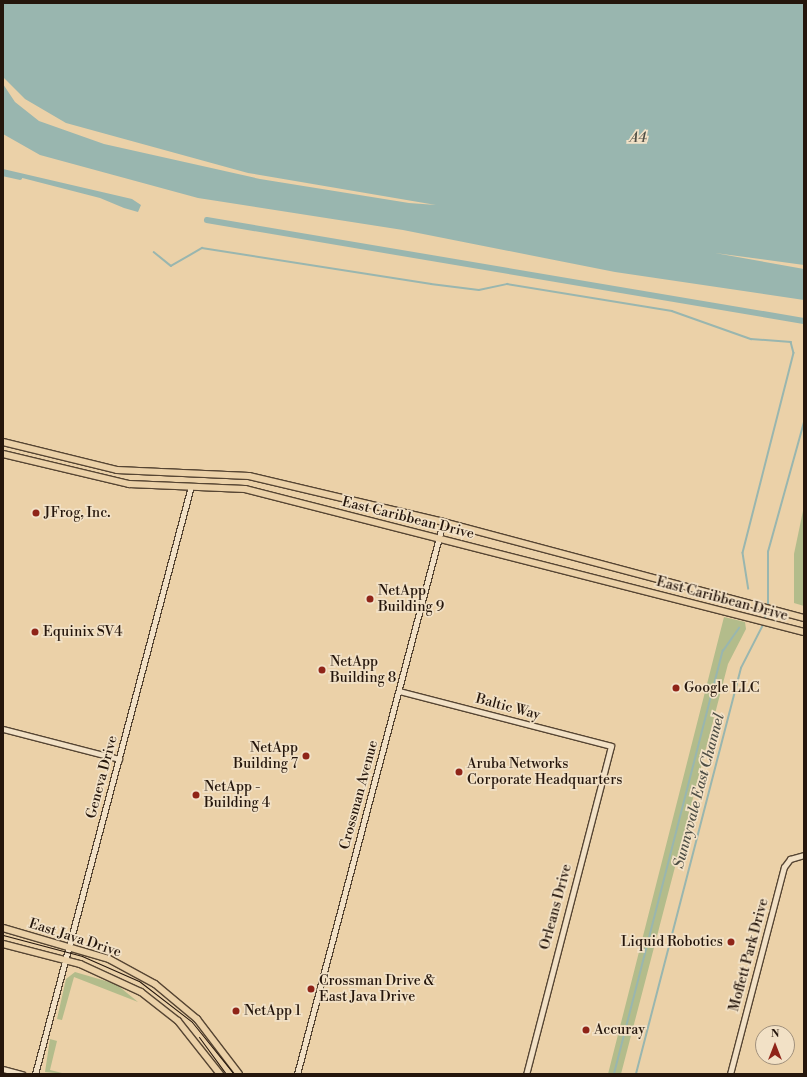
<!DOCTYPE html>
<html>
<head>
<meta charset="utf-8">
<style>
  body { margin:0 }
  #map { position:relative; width:807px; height:1077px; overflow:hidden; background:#ebd1a8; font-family:"Libre Bodoni",serif }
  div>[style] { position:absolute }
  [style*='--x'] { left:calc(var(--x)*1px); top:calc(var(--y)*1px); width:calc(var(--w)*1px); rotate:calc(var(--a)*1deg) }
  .green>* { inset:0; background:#b3bc8b }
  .water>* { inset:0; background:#99b6af }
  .stream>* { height:1.5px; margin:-0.75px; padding:0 0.75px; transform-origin:0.75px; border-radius:0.75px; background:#99b6af }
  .canal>* { height:5.5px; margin:-2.75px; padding:0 2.75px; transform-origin:2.75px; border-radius:2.75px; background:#99b6af }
  .roads { filter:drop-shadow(1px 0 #564533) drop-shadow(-1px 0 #564533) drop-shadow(0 1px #564533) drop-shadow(0 -1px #564533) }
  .minor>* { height:5px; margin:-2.5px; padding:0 2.5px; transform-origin:2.5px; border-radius:2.5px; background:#f2e1c6 }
  .major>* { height:6px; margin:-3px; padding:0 3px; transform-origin:3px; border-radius:3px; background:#ebd1a8 }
  .tram>* { height:1px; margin:-0.5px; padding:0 0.5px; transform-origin:0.5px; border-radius:0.5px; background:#25160c }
  .dots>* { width:11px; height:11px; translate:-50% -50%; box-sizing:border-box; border:2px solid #f2e1c6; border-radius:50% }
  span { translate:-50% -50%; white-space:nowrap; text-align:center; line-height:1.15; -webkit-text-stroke:3.5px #f2e1c6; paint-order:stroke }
  .poi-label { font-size:14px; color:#25160c }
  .left { translate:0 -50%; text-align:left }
  .right { translate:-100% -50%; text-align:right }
  .street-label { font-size:14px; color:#25160c }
  .water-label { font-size:15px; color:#4e4e45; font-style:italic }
  .frame { position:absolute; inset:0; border:4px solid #25160c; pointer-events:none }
  .north { position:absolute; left:755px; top:1025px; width:40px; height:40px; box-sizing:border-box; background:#f2e1c6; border:1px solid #a0907c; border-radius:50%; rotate:0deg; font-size:11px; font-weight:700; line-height:16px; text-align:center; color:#25160c }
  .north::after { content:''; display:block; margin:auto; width:14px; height:18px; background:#8f2418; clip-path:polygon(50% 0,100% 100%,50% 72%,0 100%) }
</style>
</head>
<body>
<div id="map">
  <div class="green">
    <div style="clip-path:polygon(804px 506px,804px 606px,794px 603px,794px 554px)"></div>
    <div style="clip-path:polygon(724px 617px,745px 622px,746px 629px,728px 664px,621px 1074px,608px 1074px)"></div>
    <div style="clip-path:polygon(75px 972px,116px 984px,138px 1002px,74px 977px,62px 1020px,57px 1019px,66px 979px)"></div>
    <div style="clip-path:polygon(50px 1039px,57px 1041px,50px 1070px,66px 1074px,45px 1072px)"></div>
  </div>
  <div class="water">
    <div style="clip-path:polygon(3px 3px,804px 3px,804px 265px,715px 253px,804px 269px,804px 300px,615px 272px,403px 230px,198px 198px,40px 155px,3px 134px,3px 84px,15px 102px,39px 121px,104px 144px,260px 179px,409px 203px,436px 205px,248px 173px,66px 123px,25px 99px,3px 77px)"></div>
    <div style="clip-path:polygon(3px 169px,132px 199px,141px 205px,138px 212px,124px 208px,100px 198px,3px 173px)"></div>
  </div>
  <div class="stream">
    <div style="--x:154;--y:252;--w:22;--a:39"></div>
    <div style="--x:171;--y:266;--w:36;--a:-30"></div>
    <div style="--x:202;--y:248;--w:232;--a:8.9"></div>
    <div style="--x:431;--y:284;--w:48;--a:7.1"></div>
    <div style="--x:479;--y:290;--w:29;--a:-12"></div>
    <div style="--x:507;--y:284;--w:167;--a:9.3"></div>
    <div style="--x:672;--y:311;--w:84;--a:19.5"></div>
    <div style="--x:751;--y:339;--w:40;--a:4.3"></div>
    <div style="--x:791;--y:342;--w:11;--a:75"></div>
    <div style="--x:794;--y:353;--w:206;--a:104.3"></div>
    <div style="--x:743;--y:553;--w:36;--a:81"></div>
    <div style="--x:768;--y:606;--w:54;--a:-90"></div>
    <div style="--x:768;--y:552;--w:135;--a:-74.5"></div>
    <div style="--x:765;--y:619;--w:10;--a:-79"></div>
    <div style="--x:614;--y:1074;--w:437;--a:-75.6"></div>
    <div style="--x:723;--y:651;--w:28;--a:-55"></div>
    <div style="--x:636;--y:1074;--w:419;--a:-75.5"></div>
    <div style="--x:741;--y:668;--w:51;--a:-62.9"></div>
  </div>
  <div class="canal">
    <div style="--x:3;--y:173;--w:17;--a:13"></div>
    <div style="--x:207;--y:220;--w:605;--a:9.6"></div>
  </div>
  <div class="roads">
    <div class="minor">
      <div style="--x:399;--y:691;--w:219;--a:14.5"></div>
      <div style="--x:611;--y:746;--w:339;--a:104.5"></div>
      <div style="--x:3;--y:729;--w:120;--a:14.5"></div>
      <div style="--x:3;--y:1069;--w:20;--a:15"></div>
      <div style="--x:35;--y:1074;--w:608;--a:-75.14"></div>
      <div style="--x:297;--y:1074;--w:571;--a:-75.18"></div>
      <div style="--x:730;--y:1074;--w:214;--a:-75.4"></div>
      <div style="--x:784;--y:867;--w:10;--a:-53"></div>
      <div style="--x:790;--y:859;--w:15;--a:-16"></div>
    </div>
    <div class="major">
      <div style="--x:3;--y:442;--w:117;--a:13.8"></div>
      <div style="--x:117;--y:470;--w:132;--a:2.6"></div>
      <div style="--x:249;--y:476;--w:199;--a:13.3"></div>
      <div style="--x:443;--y:522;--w:374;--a:14.9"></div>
      <div style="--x:3;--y:454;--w:130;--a:13.4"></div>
      <div style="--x:129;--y:484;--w:116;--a:2.5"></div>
      <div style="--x:245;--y:489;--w:577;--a:14.35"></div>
      <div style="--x:3;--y:928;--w:110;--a:16.3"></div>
      <div style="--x:109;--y:959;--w:52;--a:28.5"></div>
      <div style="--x:155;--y:984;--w:55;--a:39.8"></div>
      <div style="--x:197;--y:1019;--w:69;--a:52.6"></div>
      <div style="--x:3;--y:944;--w:80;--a:14.6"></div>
      <div style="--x:80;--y:964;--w:67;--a:24.7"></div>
      <div style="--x:141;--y:992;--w:47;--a:38.1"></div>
      <div style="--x:178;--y:1021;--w:68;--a:51.6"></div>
    </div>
  </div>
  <div class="tram">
    <div style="--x:3;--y:935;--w:82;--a:14.9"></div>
    <div style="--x:82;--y:956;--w:62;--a:23.7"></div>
    <div style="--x:139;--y:981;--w:67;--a:37.7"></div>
    <div style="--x:192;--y:1022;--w:67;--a:51.1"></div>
    <div style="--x:199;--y:1037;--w:46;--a:53.9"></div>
  </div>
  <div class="dots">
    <div style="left:36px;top:513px;background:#8f2418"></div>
    <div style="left:370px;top:599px;background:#8f2418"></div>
    <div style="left:35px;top:632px;background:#8f2418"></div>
    <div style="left:322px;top:670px;background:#8f2418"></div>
    <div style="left:676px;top:688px;background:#8f2418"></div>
    <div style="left:306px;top:756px;background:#8f2418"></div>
    <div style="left:459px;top:772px;background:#8f2418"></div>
    <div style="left:196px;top:795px;background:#8f2418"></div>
    <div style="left:731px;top:942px;background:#8f2418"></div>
    <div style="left:311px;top:989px;background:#8f2418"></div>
    <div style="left:236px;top:1011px;background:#8f2418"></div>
    <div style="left:586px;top:1030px;background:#8f2418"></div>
  </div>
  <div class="poi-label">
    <span class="left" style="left:44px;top:513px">JFrog, Inc.</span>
    <span class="left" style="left:378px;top:599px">NetApp<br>Building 9</span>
    <span class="left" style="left:43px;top:632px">Equinix SV4</span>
    <span class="left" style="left:330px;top:670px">NetApp<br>Building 8</span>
    <span class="left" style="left:684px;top:688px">Google LLC</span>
    <span class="right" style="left:298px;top:756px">NetApp<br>Building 7</span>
    <span class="left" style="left:467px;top:772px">Aruba Networks<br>Corporate Headquarters</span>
    <span class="left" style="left:204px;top:795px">NetApp -<br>Building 4</span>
    <span class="right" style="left:723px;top:942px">Liquid Robotics</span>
    <span class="left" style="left:319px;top:989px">Crossman Drive &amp;<br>East Java Drive</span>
    <span class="left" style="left:244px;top:1011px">NetApp 1</span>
    <span class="left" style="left:594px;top:1030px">Accuray</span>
  </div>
  <div class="street-label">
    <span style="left:408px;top:518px;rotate:14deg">East Caribbean Drive</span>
    <span style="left:722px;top:599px;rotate:15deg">East Caribbean Drive</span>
    <span style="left:508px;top:707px;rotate:15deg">Baltic Way</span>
    <span style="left:102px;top:777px;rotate:-75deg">Geneva Drive</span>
    <span style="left:359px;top:795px;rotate:-75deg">Crossman Avenue</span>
    <span style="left:556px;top:907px;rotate:-75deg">Orleans Drive</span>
    <span style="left:75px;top:938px;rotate:18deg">East Java Drive</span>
    <span style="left:749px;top:955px;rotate:-75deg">Moffett Park Drive</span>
  </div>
  <div class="water-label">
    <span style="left:638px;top:138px">A4</span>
    <span style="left:699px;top:791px;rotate:-75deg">Sunnyvale East Channel</span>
  </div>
  <div class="frame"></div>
  <div class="north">N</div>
</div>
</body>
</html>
